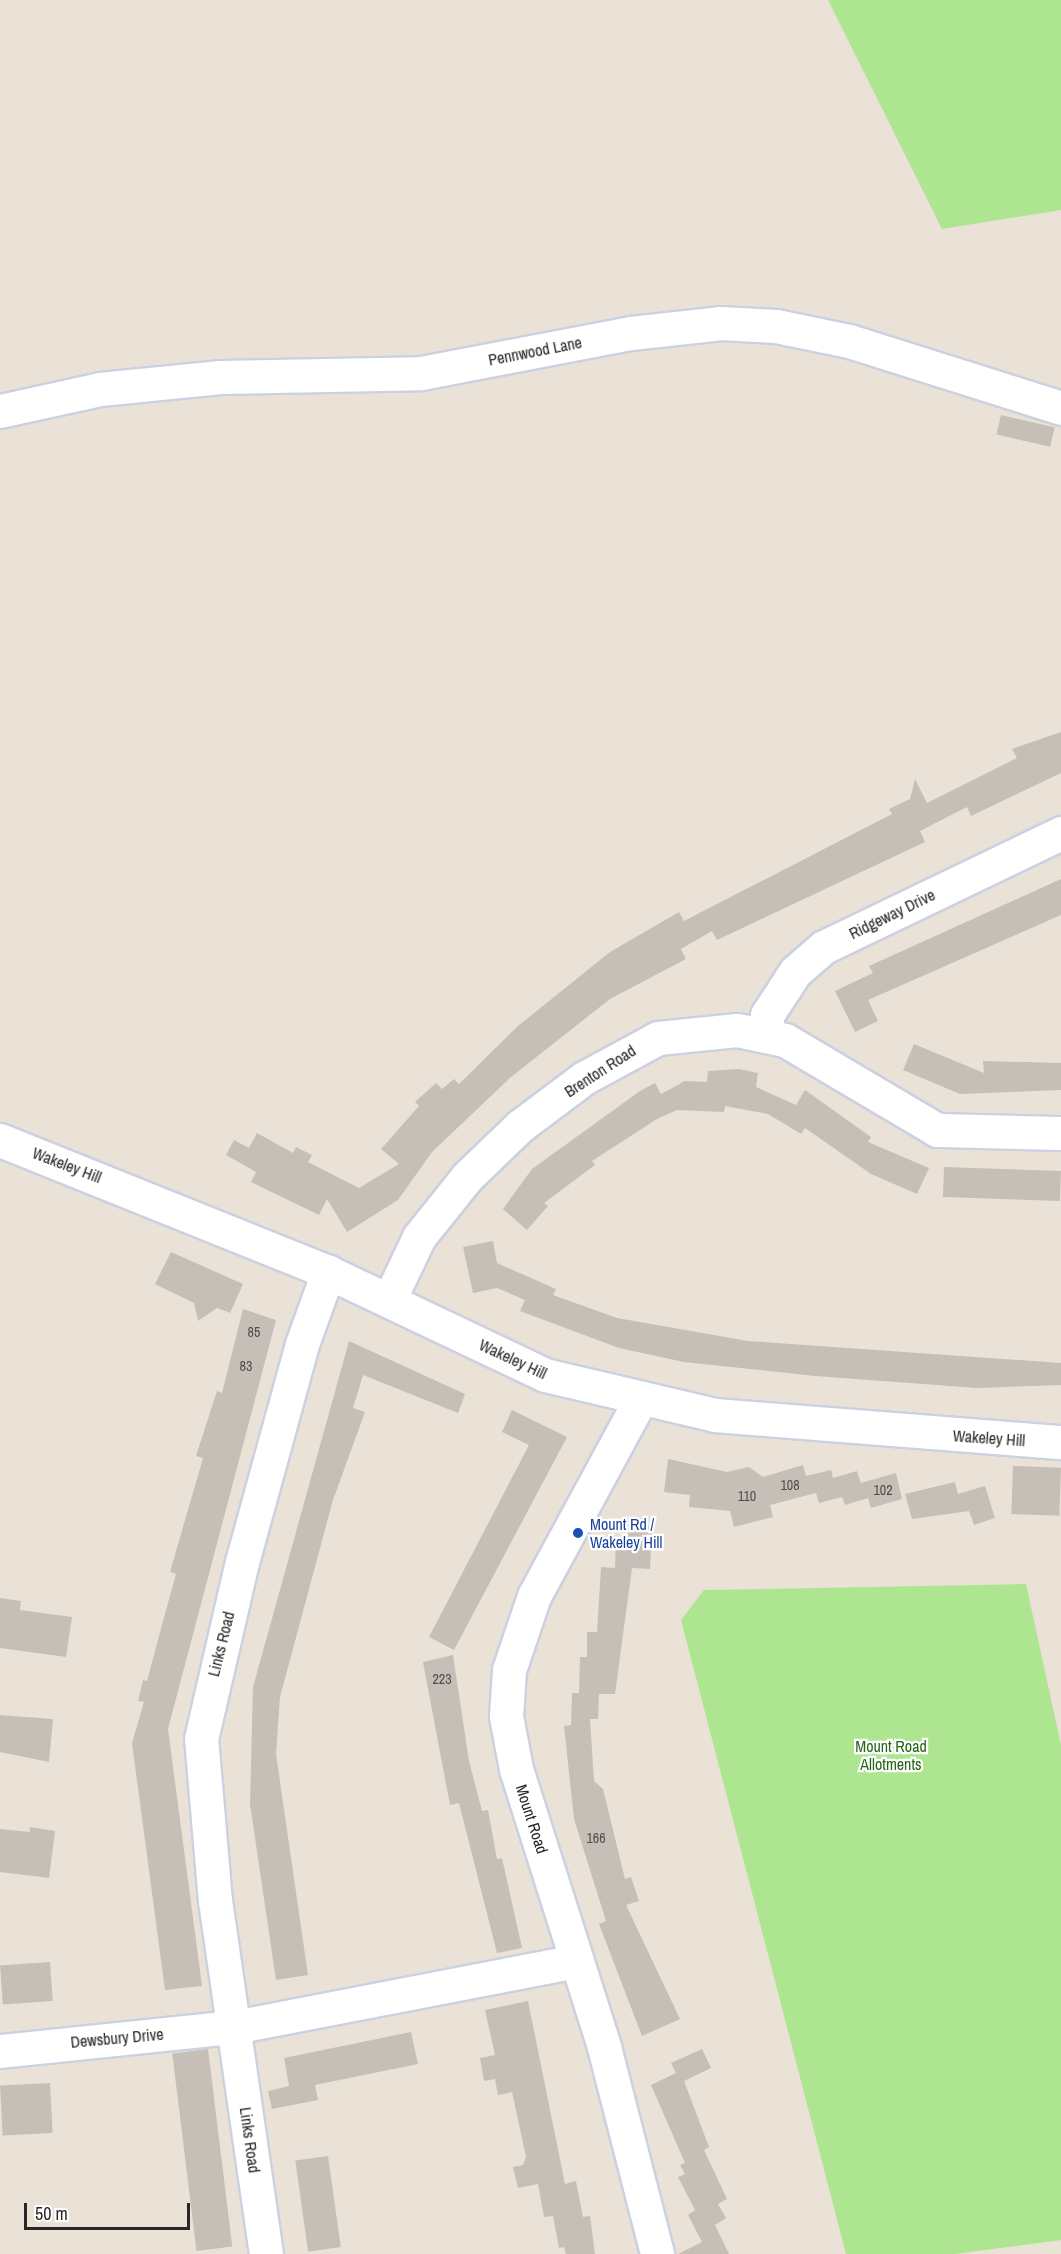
<!DOCTYPE html>
<html>
<head>
<meta charset="utf-8">
<style>
  body { margin:0 }
  #map { position:relative; width:1061px; height:2254px; overflow:hidden; background:#ebe2d7; font-family:"Archivo Narrow",sans-serif }
  div>[style] { position:absolute }
  [style*='--x'] { left:calc(var(--x)*1px); top:calc(var(--y)*1px); width:calc(var(--w)*1px); rotate:calc(var(--a)*1deg) }
  .green>* { inset:0; background:#aee590 }
  .building>* { inset:0; background:#c5bfb7; transform-origin:0 0 }
  .roads { filter:drop-shadow(2px 0 #ccd1e1) drop-shadow(-2px 0 #ccd1e1) drop-shadow(0 2px #ccd1e1) drop-shadow(0 -2px #ccd1e1) }
  .minor>* { height:33px; margin:-16.5px; padding:0 16.5px; transform-origin:16.5px; border-radius:16.5px; background:#fff }
  .dots>* { width:16px; height:16px; translate:-50% -50%; box-sizing:border-box; border:3px solid #fff; border-radius:50% }
  span { translate:-50% -50%; white-space:nowrap; text-align:center; line-height:1.15; -webkit-text-stroke:4.5px #fff; paint-order:stroke }
  .number-label { font-size:14px; color:#4e4d4b }
  .number-label span { -webkit-text-stroke-width:0 }
  .street-label { font-size:16px; color:#272727 }
  .transit-label { font-size:16px; color:#164399 }
  .left { translate:0 -50%; text-align:left }
  .park-label { font-size:16px; color:#276516 }
  .scale { position:absolute; left:24px; top:2203px; width:166px; height:27px; box-sizing:border-box; border:3px solid #272727; border-top:0; padding-left:8px; font-size:18px; line-height:21px; white-space:nowrap; color:#272727; -webkit-text-stroke:4px #fff; paint-order:stroke }
</style>
</head>
<body>
<div id="map">
  <div class="green">
    <div style="clip-path:polygon(828px 0,1061px 0,1061px 210px,942px 229px)"></div>
    <div style="clip-path:polygon(1026px 1584px,1061px 1745px,1061px 2240px,954px 2254px,846px 2254px,681px 1620px,704px 1590px)"></div>
  </div>
  <div class="building">
    <div style="left:1001px;top:415px;width:55px;height:20px;rotate:13deg"></div>
    <div style="clip-path:polygon(1061px 732px,1061px 773px,971px 816px,967px 807px,920px 831px,925px 842px,717px 940px,712px 931px,681px 949px,686px 959px,610px 999px,511px 1077px,432px 1152px,398px 1200px,347px 1232px,327px 1199px,319px 1215px,251px 1182px,256px 1172px,226px 1155px,234px 1140px,249px 1148px,257px 1133px,293px 1153px,296px 1147px,312px 1155px,308px 1162px,359px 1188px,399px 1164px,381px 1149px,419px 1106px,415px 1102px,436px 1083px,442px 1089px,454px 1079px,459px 1084px,518px 1026px,610px 952px,679px 912px,684px 921px,892px 814px,889px 809px,910px 799px,915px 779px,927px 803px,1017px 758px,1012px 749px)"></div>
    <div style="clip-path:polygon(1061px 879px,1061px 915px,868px 1000px,878px 1021px,855px 1032px,835px 991px,873px 973px,869px 966px)"></div>
    <div style="clip-path:polygon(914px 1044px,984px 1073px,983px 1061px,1061px 1063px,1061px 1090px,960px 1094px,903px 1070px)"></div>
    <div style="clip-path:polygon(739px 1069px,758px 1073px,756px 1087px,796px 1105px,805px 1090px,871px 1137px,868px 1142px,929px 1168px,917px 1194px,871px 1174px,805px 1128px,801px 1134px,768px 1114px,725px 1106px,724px 1112px,677px 1110px,657px 1119px,592px 1161px,595px 1165px,544px 1203px,548px 1206px,527px 1230px,503px 1209px,532px 1169px,640px 1091px,655px 1083px,661px 1094px,685px 1081px,707px 1082px,708px 1071px)"></div>
    <div style="left:944px;top:1167px;width:117px;height:30px;rotate:2deg"></div>
    <div style="clip-path:polygon(493px 1241px,497px 1263px,556px 1289px,553px 1295px,617px 1318px,748px 1341px,1061px 1363px,1061px 1385px,977px 1388px,815px 1376px,684px 1362px,619px 1348px,520px 1311px,525px 1300px,497px 1288px,473px 1293px,463px 1247px)"></div>
    <div style="clip-path:polygon(171px 1252px,243px 1284px,230px 1313px,217px 1308px,198px 1321px,194px 1303px,155px 1284px)"></div>
    <div style="clip-path:polygon(243px 1309px,276px 1320px,168px 1729px,202px 1986px,165px 1990px,132px 1743px,144px 1702px,138px 1701px,143px 1680px,147px 1681px,163px 1621px,176px 1574px,170px 1572px,203px 1458px,196px 1456px,217px 1391px,222px 1393px)"></div>
    <div style="clip-path:polygon(349px 1341px,465px 1394px,458px 1413px,363px 1375px,353px 1408px,365px 1412px,333px 1500px,280px 1697px,276px 1754px,308px 1975px,276px 1980px,250px 1804px,253px 1687px)"></div>
    <div style="clip-path:polygon(512px 1410px,567px 1437px,454px 1650px,429px 1637px,529px 1445px,502px 1432px)"></div>
    <div style="clip-path:polygon(668px 1459px,727px 1472px,749px 1467px,763px 1477px,803px 1465px,806px 1476px,831px 1470px,833px 1478px,857px 1471px,861px 1483px,896px 1473px,902px 1499px,871px 1508px,868px 1498px,845px 1505px,842px 1497px,819px 1503px,816px 1493px,770px 1505px,773px 1517px,734px 1527px,730px 1511px,689px 1507px,690px 1495px,664px 1492px)"></div>
    <div style="left:1013px;top:1466px;width:48px;height:48px;rotate:2deg"></div>
    <div style="clip-path:polygon(955px 1482px,958px 1494px,985px 1486px,995px 1518px,974px 1525px,969px 1511px,912px 1519px,905px 1494px)"></div>
    <div style="clip-path:polygon(629px 1525px,652px 1526px,650px 1569px,632px 1568px,615px 1694px,599px 1694px,598px 1719px,590px 1719px,594px 1781px,603px 1789px,625px 1879px,631px 1877px,639px 1901px,626px 1905px,680px 2019px,642px 2036px,599px 1924px,606px 1921px,574px 1819px,564px 1726px,571px 1725px,572px 1693px,579px 1693px,580px 1657px,587px 1657px,587px 1632px,597px 1632px,601px 1567px,615px 1568px,616px 1540px,628px 1541px)"></div>
    <div style="clip-path:polygon(0 1598px,21px 1601px,20px 1610px,72px 1617px,66px 1657px,0 1648px)"></div>
    <div style="clip-path:polygon(453px 1655px,469px 1761px,482px 1811px,488px 1810px,497px 1859px,502px 1858px,522px 1948px,497px 1953px,459px 1803px,450px 1805px,423px 1662px)"></div>
    <div style="clip-path:polygon(0 1715px,53px 1719px,49px 1762px,0 1752px)"></div>
    <div style="clip-path:polygon(30px 1827px,55px 1831px,49px 1878px,0 1872px,0 1829px,30px 1832px)"></div>
    <div style="left:50px;top:1962px;width:39px;height:50px;rotate:86deg"></div>
    <div style="clip-path:polygon(528px 2001px,565px 2184px,576px 2181px,583px 2217px,590px 2216px,595px 2254px,566px 2254px,564px 2247px,559px 2248px,553px 2216px,544px 2217px,538px 2184px,518px 2188px,513px 2167px,523px 2165px,526px 2157px,512px 2092px,498px 2095px,495px 2079px,484px 2081px,480px 2058px,495px 2055px,485px 2010px)"></div>
    <div style="clip-path:polygon(411px 2032px,418px 2064px,315px 2085px,318px 2100px,272px 2109px,268px 2091px,289px 2086px,284px 2058px)"></div>
    <div style="left:208px;top:2049px;width:199px;height:36px;rotate:83deg"></div>
    <div style="clip-path:polygon(702px 2049px,711px 2068px,684px 2081px,709px 2147px,704px 2150px,727px 2199px,718px 2204px,726px 2218px,715px 2225px,729px 2254px,678px 2254px,702px 2242px,688px 2215px,695px 2210px,678px 2177px,685px 2174px,680px 2165px,685px 2163px,651px 2085px,676px 2073px,671px 2063px)"></div>
    <div style="left:50px;top:2083px;width:50px;height:50px;rotate:87deg"></div>
    <div style="left:328px;top:2156px;width:92px;height:33px;rotate:82deg"></div>
  </div>
  <div class="roads">
    <div class="minor">
      <div style="--x:0;--y:411;--w:102;--a:-12.4"></div>
      <div style="--x:100;--y:389;--w:121;--a:-5.7"></div>
      <div style="--x:220;--y:377;--w:201;--a:-1.1"></div>
      <div style="--x:421;--y:373;--w:214;--a:-10.8"></div>
      <div style="--x:631;--y:333;--w:91;--a:-6.3"></div>
      <div style="--x:721;--y:323;--w:55;--a:3.1"></div>
      <div style="--x:776;--y:326;--w:75;--a:11.6"></div>
      <div style="--x:849;--y:341;--w:222;--a:17.5"></div>
      <div style="--x:766;--y:1036;--w:21;--a:-87"></div>
      <div style="--x:767;--y:1015;--w:51;--a:-56.9"></div>
      <div style="--x:795;--y:972;--w:38;--a:-41"></div>
      <div style="--x:824;--y:947;--w:263;--a:-25.7"></div>
      <div style="--x:0;--y:1140;--w:354;--a:21.9"></div>
      <div style="--x:328;--y:1272;--w:240;--a:25.4"></div>
      <div style="--x:545;--y:1375;--w:175;--a:13.2"></div>
      <div style="--x:715;--y:1415;--w:347;--a:4.5"></div>
      <div style="--x:389;--y:1300;--w:70;--a:-64.5"></div>
      <div style="--x:419;--y:1237;--w:77;--a:-51.3"></div>
      <div style="--x:467;--y:1177;--w:74;--a:-43.9"></div>
      <div style="--x:520;--y:1126;--w:80;--a:-36.9"></div>
      <div style="--x:584;--y:1078;--w:84;--a:-28.4"></div>
      <div style="--x:658;--y:1038;--w:79;--a:-5.8"></div>
      <div style="--x:737;--y:1030;--w:49;--a:11.8"></div>
      <div style="--x:785;--y:1040;--w:177;--a:30.6"></div>
      <div style="--x:937;--y:1130;--w:124;--a:1.4"></div>
      <div style="--x:639;--y:1402;--w:221;--a:118.4"></div>
      <div style="--x:534;--y:1596;--w:78;--a:108.7"></div>
      <div style="--x:509;--y:1670;--w:46;--a:93.7"></div>
      <div style="--x:506;--y:1716;--w:54;--a:79.3"></div>
      <div style="--x:516;--y:1769;--w:292;--a:72.4"></div>
      <div style="--x:604;--y:2047;--w:214;--a:75.6"></div>
      <div style="--x:0;--y:2051;--w:235;--a:-5.9"></div>
      <div style="--x:234;--y:2027;--w:348;--a:-10.9"></div>
      <div style="--x:266;--y:2254;--w:357;--a:-98.2"></div>
      <div style="--x:215;--y:1901;--w:163;--a:-94.9"></div>
      <div style="--x:201;--y:1739;--w:182;--a:-77"></div>
      <div style="--x:242;--y:1562;--w:226;--a:-74.6"></div>
      <div style="--x:302;--y:1344;--w:77;--a:-70.1"></div>
    </div>
  </div>
  <div class="dots">
    <div style="left:578px;top:1533px;background:#1a4fb4"></div>
  </div>
  <div class="number-label">
    <span style="left:254px;top:1332px">85</span>
    <span style="left:246px;top:1366px">83</span>
    <span style="left:790px;top:1485px">108</span>
    <span style="left:883px;top:1490px">102</span>
    <span style="left:747px;top:1496px">110</span>
    <span style="left:442px;top:1679px">223</span>
    <span style="left:596px;top:1838px">166</span>
  </div>
  <div class="street-label">
    <span style="left:535px;top:351px;rotate:-11deg">Pennwood Lane</span>
    <span style="left:892px;top:914px;rotate:-26deg">Ridgeway Drive</span>
    <span style="left:600px;top:1071px;rotate:-33deg">Brenton Road</span>
    <span style="left:67px;top:1165px;rotate:21deg">Wakeley Hill</span>
    <span style="left:513px;top:1359px;rotate:25deg">Wakeley Hill</span>
    <span style="left:989px;top:1438px;rotate:4deg">Wakeley Hill</span>
    <span style="left:221px;top:1644px;rotate:-76deg">Links Road</span>
    <span style="left:532px;top:1819px;rotate:72deg">Mount Road</span>
    <span style="left:117px;top:2038px;rotate:-5deg">Dewsbury Drive</span>
    <span style="left:250px;top:2140px;rotate:82deg">Links Road</span>
  </div>
  <div class="transit-label">
    <span class="left" style="left:590px;top:1533px">Mount Rd /<br>Wakeley Hill</span>
  </div>
  <div class="park-label">
    <span style="left:891px;top:1755px">Mount Road<br>Allotments</span>
  </div>
  <div class="scale">50 m</div>
</div>
</body>
</html>
